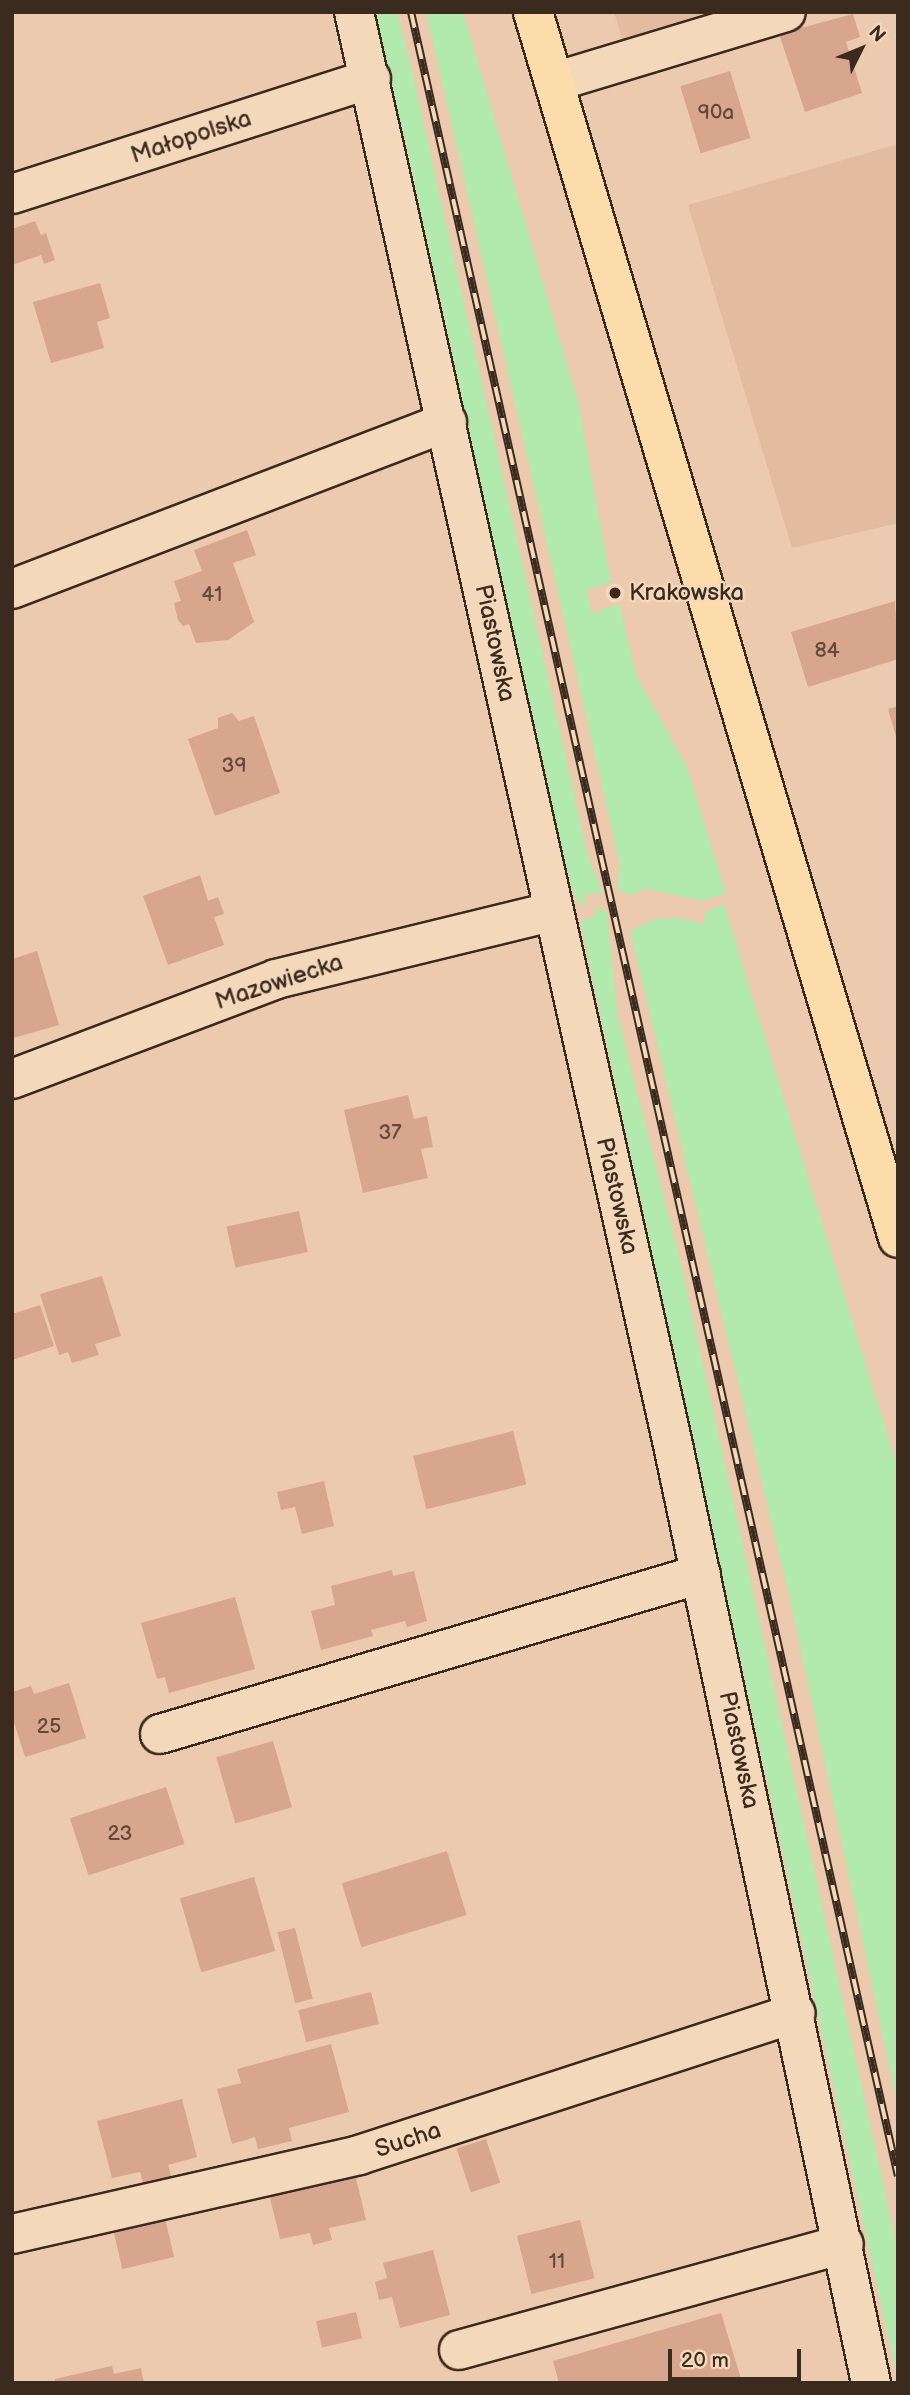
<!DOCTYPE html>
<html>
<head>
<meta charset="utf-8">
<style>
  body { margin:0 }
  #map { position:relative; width:910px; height:2395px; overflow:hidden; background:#eccaad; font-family:"Balsamiq Sans",sans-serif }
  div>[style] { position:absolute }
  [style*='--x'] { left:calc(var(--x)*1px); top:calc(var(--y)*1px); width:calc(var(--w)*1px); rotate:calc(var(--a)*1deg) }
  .built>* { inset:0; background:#e3bca0 }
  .green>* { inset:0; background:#b2eaad }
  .building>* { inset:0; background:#d8a58d; transform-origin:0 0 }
  .roads { filter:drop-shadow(2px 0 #3b2a1e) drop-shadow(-2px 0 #3b2a1e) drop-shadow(0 2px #3b2a1e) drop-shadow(0 -2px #3b2a1e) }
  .minor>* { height:38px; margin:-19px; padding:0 19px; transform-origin:19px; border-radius:19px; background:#f3d8ba }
  .major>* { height:38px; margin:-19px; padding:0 19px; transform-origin:19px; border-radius:19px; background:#fddcac }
  .rail>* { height:8px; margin-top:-4px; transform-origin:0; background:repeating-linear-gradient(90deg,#f3d8ba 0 16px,#3b2a1e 0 32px); box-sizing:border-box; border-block:2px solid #3b2a1e }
  .dots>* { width:19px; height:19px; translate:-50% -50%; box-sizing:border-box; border:4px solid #f3d8ba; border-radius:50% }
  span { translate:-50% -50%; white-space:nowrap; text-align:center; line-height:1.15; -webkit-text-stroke:5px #f3d8ba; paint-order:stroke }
  .number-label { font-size:21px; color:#62493a }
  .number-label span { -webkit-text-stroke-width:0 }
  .street-label { font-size:24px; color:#3b2a1e }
  .poi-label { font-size:24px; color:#3b2a1e }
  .left { translate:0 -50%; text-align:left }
  .frame { position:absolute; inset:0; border:14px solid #3b2a1e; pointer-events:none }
  .north { position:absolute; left:826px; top:14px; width:70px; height:70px; -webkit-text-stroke:5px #f3d8ba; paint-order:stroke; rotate:47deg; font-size:19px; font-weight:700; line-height:28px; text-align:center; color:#3b2a1e }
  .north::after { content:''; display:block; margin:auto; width:24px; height:32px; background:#3b2a1e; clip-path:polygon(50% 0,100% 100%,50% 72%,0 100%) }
  .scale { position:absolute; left:668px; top:2349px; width:133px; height:32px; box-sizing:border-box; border:4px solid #3b2a1e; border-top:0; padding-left:9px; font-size:21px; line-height:24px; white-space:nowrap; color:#3b2a1e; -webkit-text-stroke:5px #f3d8ba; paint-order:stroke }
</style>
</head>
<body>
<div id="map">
  <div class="built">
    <div style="clip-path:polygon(614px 12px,733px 12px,625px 49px)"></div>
    <div style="clip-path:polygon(898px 144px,898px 523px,792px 548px,688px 205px)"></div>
  </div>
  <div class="green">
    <div style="clip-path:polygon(371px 12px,397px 12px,411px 66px,589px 860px,603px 892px,584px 895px,586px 909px,575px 898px,567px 873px,404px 136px)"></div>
    <div style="clip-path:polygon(426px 12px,463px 12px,578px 401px,611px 582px,587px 590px,592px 613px,619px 604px,637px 677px,687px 767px,726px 893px,703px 901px,647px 889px,630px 895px,617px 890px,620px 865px)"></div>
    <div style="clip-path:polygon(724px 904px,898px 1469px,898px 2108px,790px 1599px,630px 931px,655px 919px,682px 918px,703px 924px,706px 912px)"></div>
    <div style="clip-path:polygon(597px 907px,607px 912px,618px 1017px,682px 1268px,898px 2251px,898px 2383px,583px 935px,581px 919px,593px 918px)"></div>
  </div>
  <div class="building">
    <div style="clip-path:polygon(853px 14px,860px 37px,846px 42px,862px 93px,805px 112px,779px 34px)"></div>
    <div style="left:730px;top:71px;width:70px;height:52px;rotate:73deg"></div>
    <div style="clip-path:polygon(35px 221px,41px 235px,46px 233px,55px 260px,44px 264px,41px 255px,12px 265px,12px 229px)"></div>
    <div style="clip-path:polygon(100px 283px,110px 318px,97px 322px,104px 348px,51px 363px,33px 302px)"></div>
    <div style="clip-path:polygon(247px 530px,256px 555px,233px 563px,254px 622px,228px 640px,196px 643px,189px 624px,183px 626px,178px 620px,174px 603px,181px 601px,174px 581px,202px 571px,194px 550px)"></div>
    <div style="clip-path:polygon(895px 601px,898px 659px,808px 687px,791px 632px)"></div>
    <div style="clip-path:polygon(898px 706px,898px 740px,897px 740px,888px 709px)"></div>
    <div style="clip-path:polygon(232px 713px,239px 721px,254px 716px,280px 793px,215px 816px,188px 739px,218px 728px,218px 718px)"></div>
    <div style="clip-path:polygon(200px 875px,208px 901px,218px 897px,224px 914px,214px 917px,224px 945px,168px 965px,143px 896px)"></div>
    <div style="clip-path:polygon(37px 951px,59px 1025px,13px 1038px,12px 959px)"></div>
    <div style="clip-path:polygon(408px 1095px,414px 1119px,427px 1116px,433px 1147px,421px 1149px,428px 1178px,363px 1193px,344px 1110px)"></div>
    <div style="left:299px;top:1211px;width:42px;height:74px;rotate:78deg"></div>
    <div style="clip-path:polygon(102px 1276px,121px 1336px,95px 1344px,99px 1355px,72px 1363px,68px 1352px,59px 1355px,40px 1294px)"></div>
    <div style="clip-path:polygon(40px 1305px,54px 1346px,12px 1360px,12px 1314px)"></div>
    <div style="left:513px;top:1431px;width:55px;height:103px;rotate:76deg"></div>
    <div style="clip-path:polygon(324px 1481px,334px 1526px,302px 1534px,295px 1507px,281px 1510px,277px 1492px)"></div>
    <div style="clip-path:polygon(392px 1570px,393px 1576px,414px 1571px,427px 1621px,407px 1627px,405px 1621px,371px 1630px,373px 1636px,321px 1650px,311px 1611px,335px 1605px,331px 1586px)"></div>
    <div style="clip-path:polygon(235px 1597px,255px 1669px,169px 1693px,165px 1677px,157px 1679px,141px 1623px)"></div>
    <div style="clip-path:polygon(69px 1683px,86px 1738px,25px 1757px,12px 1716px,12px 1692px,31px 1686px,34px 1694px)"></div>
    <div style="left:273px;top:1741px;width:69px;height:59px;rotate:74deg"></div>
    <div style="left:166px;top:1787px;width:60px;height:101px;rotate:72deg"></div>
    <div style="left:447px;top:1851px;width:67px;height:110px;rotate:73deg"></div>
    <div style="left:254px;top:1877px;width:77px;height:77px;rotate:74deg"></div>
    <div style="left:295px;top:1928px;width:73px;height:18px;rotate:76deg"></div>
    <div style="left:371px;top:1992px;width:33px;height:75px;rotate:76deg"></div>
    <div style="clip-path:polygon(331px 2044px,349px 2112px,289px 2128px,292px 2141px,258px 2149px,255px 2137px,232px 2144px,217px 2089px,241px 2083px,237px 2069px)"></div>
    <div style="clip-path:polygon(182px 2099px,197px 2157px,168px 2165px,172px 2179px,144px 2186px,140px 2172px,112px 2178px,97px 2121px)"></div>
    <div style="left:486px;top:2139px;width:46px;height:31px;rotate:72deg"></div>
    <div style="clip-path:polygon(355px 2174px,366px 2220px,329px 2228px,332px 2240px,313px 2245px,310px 2233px,280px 2239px,269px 2194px)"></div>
    <div style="left:165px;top:2218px;width:40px;height:53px;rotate:77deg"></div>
    <div style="left:580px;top:2220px;width:60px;height:65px;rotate:76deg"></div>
    <div style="clip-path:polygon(433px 2250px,450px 2315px,400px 2328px,392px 2297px,379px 2300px,375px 2282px,387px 2278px,383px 2263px)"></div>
    <div style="left:356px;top:2312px;width:27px;height:41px;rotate:77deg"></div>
    <div style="clip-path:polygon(721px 2313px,742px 2382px,559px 2383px,553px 2361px)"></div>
    <div style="clip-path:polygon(112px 2366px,114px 2374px,141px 2368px,144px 2383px,55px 2383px,55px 2379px)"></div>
  </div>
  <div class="roads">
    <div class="minor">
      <div style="--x:354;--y:12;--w:1468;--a:77.45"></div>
      <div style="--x:673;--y:1445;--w:959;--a:78.08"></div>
      <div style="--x:554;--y:82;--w:242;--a:-16.8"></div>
      <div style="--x:12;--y:194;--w:377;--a:-17.8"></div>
      <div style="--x:12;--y:589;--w:466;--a:-21"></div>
      <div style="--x:12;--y:1079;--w:282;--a:-20.7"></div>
      <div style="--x:276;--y:979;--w:286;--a:-13.7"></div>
      <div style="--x:160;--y:1734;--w:564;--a:-16.48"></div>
      <div style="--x:12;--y:2234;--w:356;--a:-12.8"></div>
      <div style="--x:359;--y:2155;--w:459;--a:-18"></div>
      <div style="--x:459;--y:2350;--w:399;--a:-15.4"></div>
    </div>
    <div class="major">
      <div style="--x:533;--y:12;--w:1279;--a:73.42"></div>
    </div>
  </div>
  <div class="rail">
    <div style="--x:411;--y:12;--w:2218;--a:77.32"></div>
  </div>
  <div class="dots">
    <div style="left:615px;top:593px;background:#3b2a1e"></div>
  </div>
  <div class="number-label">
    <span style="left:716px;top:113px">90a</span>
    <span style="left:212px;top:595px">41</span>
    <span style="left:827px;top:651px">84</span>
    <span style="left:234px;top:766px">39</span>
    <span style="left:390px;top:1133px">37</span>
    <span style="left:49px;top:1727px">25</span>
    <span style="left:120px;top:1834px">23</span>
    <span style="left:557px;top:2262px">11</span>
  </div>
  <div class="street-label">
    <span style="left:191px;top:137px;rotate:-18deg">Małopolska</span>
    <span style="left:495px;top:643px;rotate:78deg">Piastowska</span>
    <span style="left:279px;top:982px;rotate:-18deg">Mazowiecka</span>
    <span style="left:617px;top:1196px;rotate:77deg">Piastowska</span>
    <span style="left:739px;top:1750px;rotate:78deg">Piastowska</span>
    <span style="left:408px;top:2140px;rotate:-18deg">Sucha</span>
  </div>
  <div class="poi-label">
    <span class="left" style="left:629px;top:593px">Krakowska</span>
  </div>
  <div class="frame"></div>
  <div class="north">N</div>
  <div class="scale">20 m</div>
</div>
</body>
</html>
